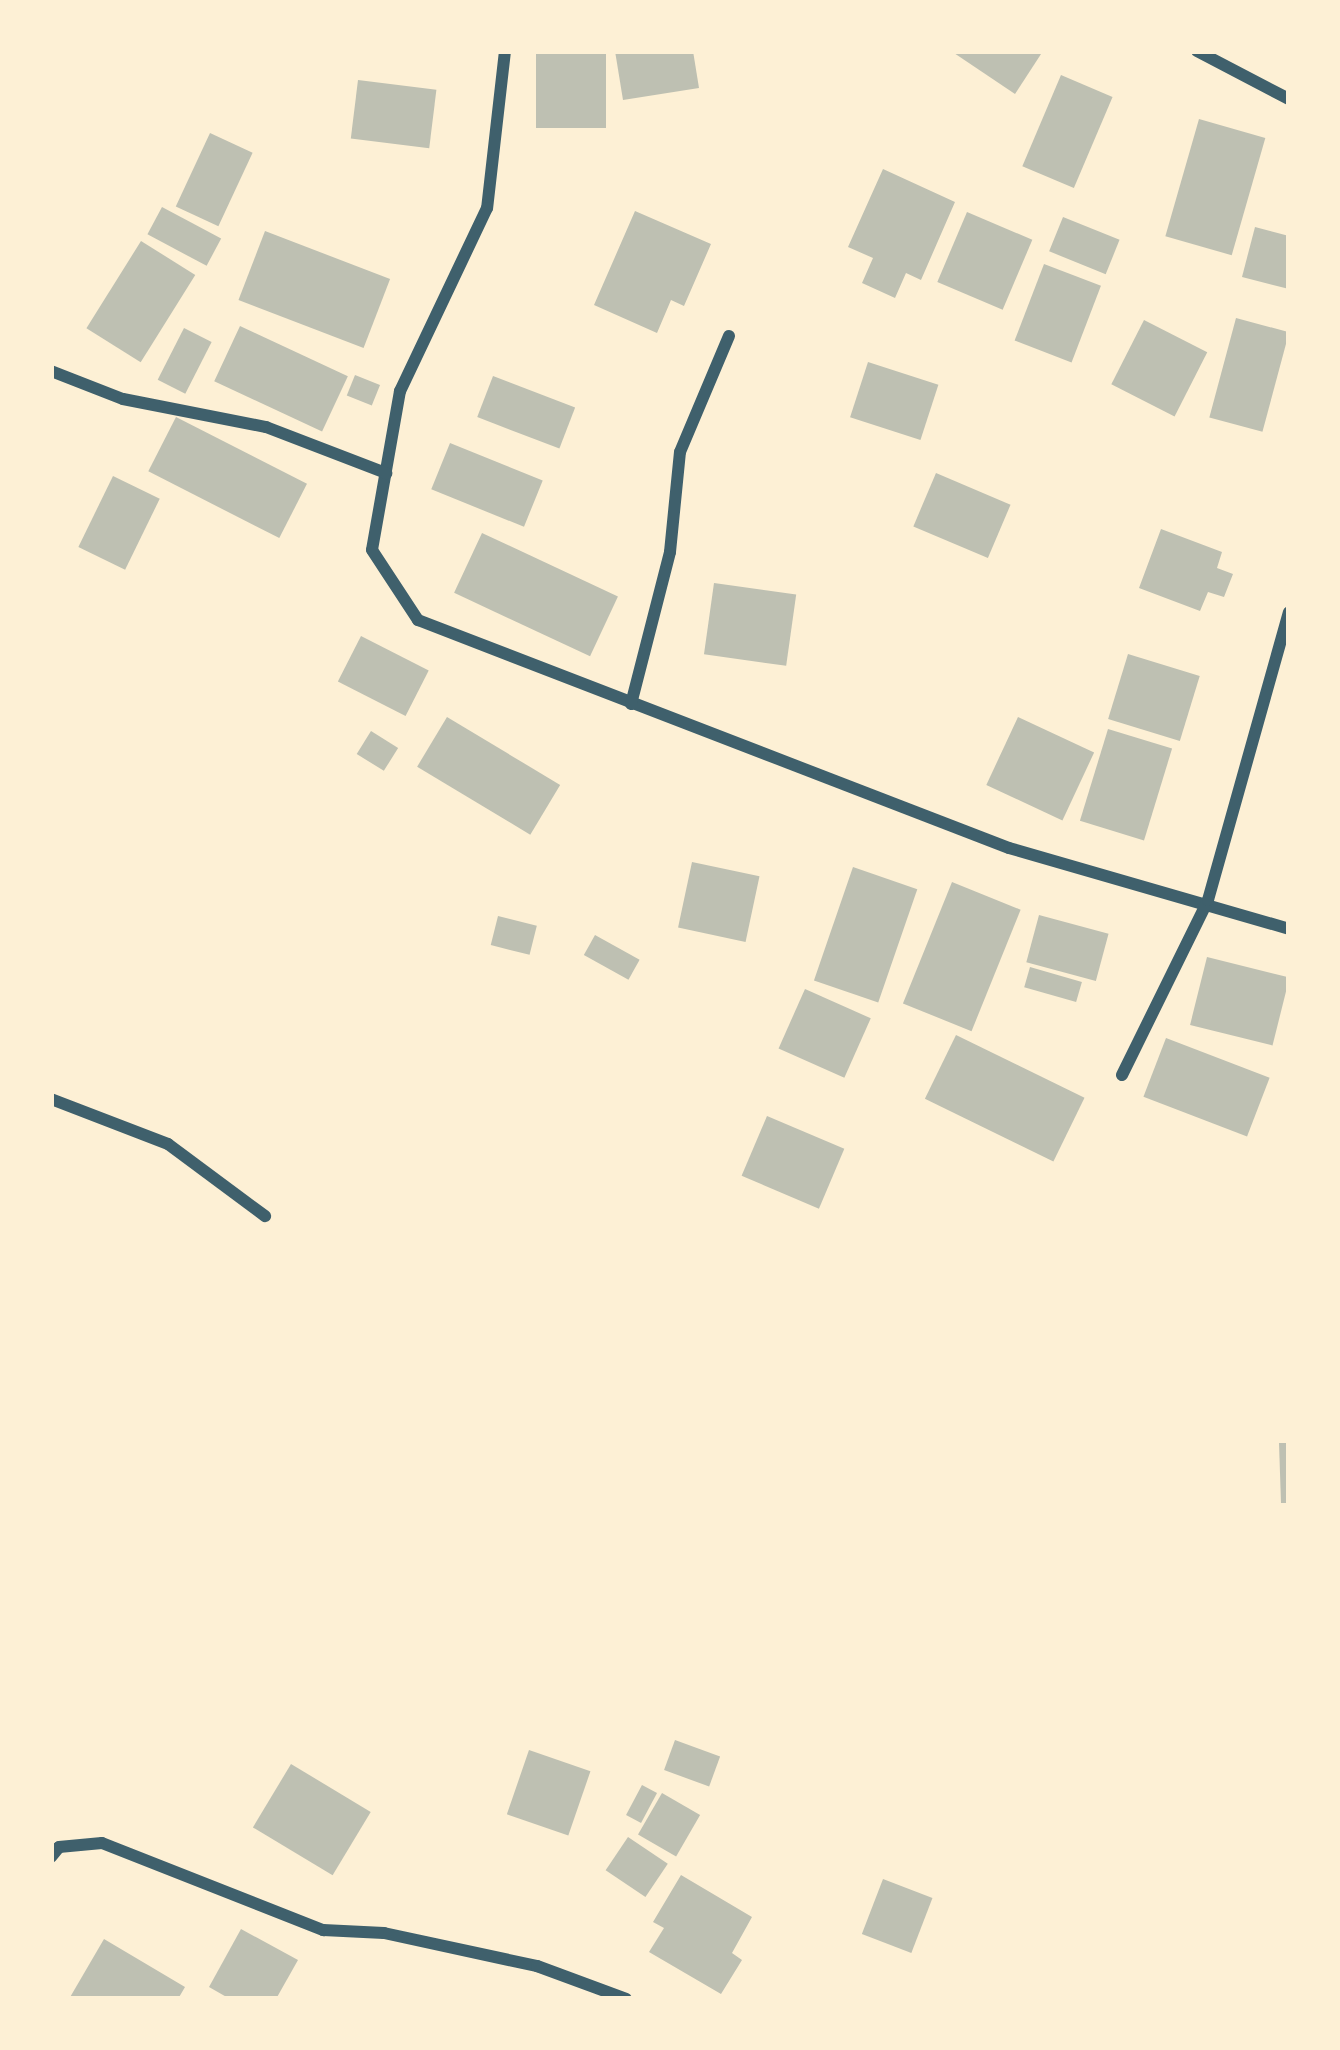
<!DOCTYPE html>
<html>
<head>
<meta charset="utf-8">
<style>
  body { margin:0 }
  #map { position:relative; width:1340px; height:2050px; overflow:hidden; background:#fdf0d5; font-family:"PT Sans",sans-serif }
  div>[style] { position:absolute }
  [style*='--x'] { left:calc(var(--x)*1px); top:calc(var(--y)*1px); width:calc(var(--w)*1px); rotate:calc(var(--a)*1deg) }
  .building>* { inset:0; background:#bec0b2; transform-origin:0 0 }
  .minor>* { height:12px; margin:-6px; padding:0 6px; transform-origin:6px; border-radius:6px; background:#3f606c }
  span { translate:-50% -50%; white-space:nowrap; text-align:center; line-height:1.15; -webkit-text-stroke:12px #fdf0d5; paint-order:stroke }
  .frame { position:absolute; inset:0; border:54px solid #fdf0d5; pointer-events:none }
</style>
</head>
<body>
<div id="map">
  <div class="building">
    <div style="left:536px;top:51px;width:70px;height:77px"></div>
    <div style="clip-path:polygon(615px 51px,693px 51px,699px 88px,623px 100px)"></div>
    <div style="clip-path:polygon(951px 51px,1043px 51px,1015px 94px)"></div>
    <div style="left:1061px;top:75px;width:56px;height:99px;rotate:23deg"></div>
    <div style="left:358px;top:80px;width:79px;height:59px;rotate:7deg"></div>
    <div style="left:1199px;top:119px;width:69px;height:122px;rotate:16deg"></div>
    <div style="left:210px;top:133px;width:47px;height:81px;rotate:25deg"></div>
    <div style="clip-path:polygon(883px 169px,955px 202px,921px 280px,906px 273px,895px 298px,862px 283px,873px 258px,848px 247px)"></div>
    <div style="left:162px;top:207px;width:67px;height:31px;rotate:28deg"></div>
    <div style="clip-path:polygon(635px 211px,711px 244px,684px 306px,671px 300px,657px 333px,594px 305px)"></div>
    <div style="left:967px;top:212px;width:71px;height:76px;rotate:23deg"></div>
    <div style="left:1063px;top:217px;width:61px;height:37px;rotate:22deg"></div>
    <div style="clip-path:polygon(1255px 227px,1289px 236px,1289px 289px,1242px 277px)"></div>
    <div style="left:265px;top:231px;width:134px;height:74px;rotate:21deg"></div>
    <div style="left:141px;top:241px;width:64px;height:103px;rotate:32deg"></div>
    <div style="left:1044px;top:264px;width:61px;height:82px;rotate:21deg"></div>
    <div style="left:1236px;top:318px;width:55px;height:103px;rotate:15deg"></div>
    <div style="left:1144px;top:320px;width:71px;height:72px;rotate:27deg"></div>
    <div style="left:240px;top:326px;width:119px;height:61px;rotate:25deg"></div>
    <div style="left:184px;top:328px;width:31px;height:58px;rotate:27deg"></div>
    <div style="left:868px;top:362px;width:74px;height:58px;rotate:18deg"></div>
    <div style="left:355px;top:375px;width:27px;height:22px;rotate:22deg"></div>
    <div style="left:493px;top:376px;width:88px;height:44px;rotate:21deg"></div>
    <div style="left:176px;top:417px;width:147px;height:61px;rotate:27deg"></div>
    <div style="left:450px;top:443px;width:100px;height:50px;rotate:22deg"></div>
    <div style="left:936px;top:473px;width:81px;height:58px;rotate:23deg"></div>
    <div style="left:113px;top:476px;width:52px;height:79px;rotate:26deg"></div>
    <div style="clip-path:polygon(1161px 529px,1222px 552px,1217px 568px,1233px 574px,1224px 597px,1208px 592px,1200px 611px,1139px 588px)"></div>
    <div style="left:482px;top:533px;width:150px;height:66px;rotate:25deg"></div>
    <div style="left:714px;top:583px;width:83px;height:72px;rotate:8deg"></div>
    <div style="left:361px;top:636px;width:76px;height:51px;rotate:27deg"></div>
    <div style="left:1128px;top:654px;width:75px;height:68px;rotate:17deg"></div>
    <div style="left:447px;top:717px;width:132px;height:58px;rotate:31deg"></div>
    <div style="left:1018px;top:717px;width:84px;height:75px;rotate:25deg"></div>
    <div style="left:1108px;top:729px;width:67px;height:96px;rotate:17deg"></div>
    <div style="left:371px;top:731px;width:32px;height:27px;rotate:32deg"></div>
    <div style="left:692px;top:862px;width:69px;height:67px;rotate:12deg"></div>
    <div style="left:853px;top:867px;width:68px;height:120px;rotate:19deg"></div>
    <div style="left:952px;top:882px;width:74px;height:131px;rotate:22deg"></div>
    <div style="left:1039px;top:915px;width:72px;height:49px;rotate:15deg"></div>
    <div style="left:498px;top:916px;width:40px;height:30px;rotate:14deg"></div>
    <div style="left:595px;top:935px;width:51px;height:23px;rotate:29deg"></div>
    <div style="left:1207px;top:957px;width:85px;height:70px;rotate:14deg"></div>
    <div style="left:1030px;top:967px;width:54px;height:21px;rotate:16deg"></div>
    <div style="left:805px;top:989px;width:72px;height:65px;rotate:24deg"></div>
    <div style="left:956px;top:1035px;width:143px;height:71px;rotate:26deg"></div>
    <div style="left:1166px;top:1038px;width:111px;height:63px;rotate:21deg"></div>
    <div style="left:767px;top:1116px;width:84px;height:65px;rotate:23deg"></div>
    <div style="clip-path:polygon(1279px 1443px,1289px 1443px,1289px 1503px,1281px 1503px)"></div>
    <div style="left:675px;top:1740px;width:48px;height:32px;rotate:20deg"></div>
    <div style="left:529px;top:1750px;width:65px;height:68px;rotate:19deg"></div>
    <div style="left:291px;top:1764px;width:93px;height:74px;rotate:31deg"></div>
    <div style="left:642px;top:1785px;width:17px;height:34px;rotate:28deg"></div>
    <div style="left:662px;top:1793px;width:44px;height:48px;rotate:30deg"></div>
    <div style="left:628px;top:1837px;width:48px;height:40px;rotate:34deg"></div>
    <div style="clip-path:polygon(681px 1875px,752px 1917px,732px 1953px,742px 1960px,721px 1994px,649px 1952px,664px 1928px,653px 1922px)"></div>
    <div style="left:883px;top:1879px;width:53px;height:59px;rotate:21deg"></div>
    <div style="clip-path:polygon(241px 1929px,298px 1960px,276px 1999px,230px 1999px,209px 1987px)"></div>
    <div style="clip-path:polygon(104px 1939px,185px 1987px,178px 1999px,69px 1999px)"></div>
  </div>
  <div class="minor">
    <div style="--x:505;--y:51;--w:158;--a:96.5"></div>
    <div style="--x:487;--y:208;--w:203;--a:115.4"></div>
    <div style="--x:400;--y:391;--w:161;--a:100"></div>
    <div style="--x:372;--y:550;--w:84;--a:56.7"></div>
    <div style="--x:418;--y:620;--w:633;--a:21.1"></div>
    <div style="--x:1009;--y:848;--w:291;--a:16.1"></div>
    <div style="--x:1197;--y:51;--w:104;--a:27.6"></div>
    <div style="--x:51;--y:371;--w:77;--a:21.3"></div>
    <div style="--x:123;--y:399;--w:146;--a:11.1"></div>
    <div style="--x:266;--y:427;--w:129;--a:21"></div>
    <div style="--x:631;--y:704;--w:157;--a:-75.6"></div>
    <div style="--x:670;--y:552;--w:100;--a:-84.3"></div>
    <div style="--x:680;--y:452;--w:126;--a:-67.1"></div>
    <div style="--x:1122;--y:1075;--w:195;--a:-63.8"></div>
    <div style="--x:1208;--y:900;--w:299;--a:-74.3"></div>
    <div style="--x:51;--y:1099;--w:125;--a:21"></div>
    <div style="--x:168;--y:1144;--w:121;--a:36.6"></div>
    <div style="--x:51;--y:1857;--w:13;--a:-51"></div>
    <div style="--x:59;--y:1847;--w:43;--a:-5.3"></div>
    <div style="--x:102;--y:1843;--w:238;--a:21.5"></div>
    <div style="--x:323;--y:1930;--w:61;--a:2.8"></div>
    <div style="--x:384;--y:1933;--w:157;--a:12.2"></div>
    <div style="--x:537;--y:1966;--w:95;--a:20.3"></div>
  </div>
  <div class="frame"></div>
</div>
</body>
</html>
